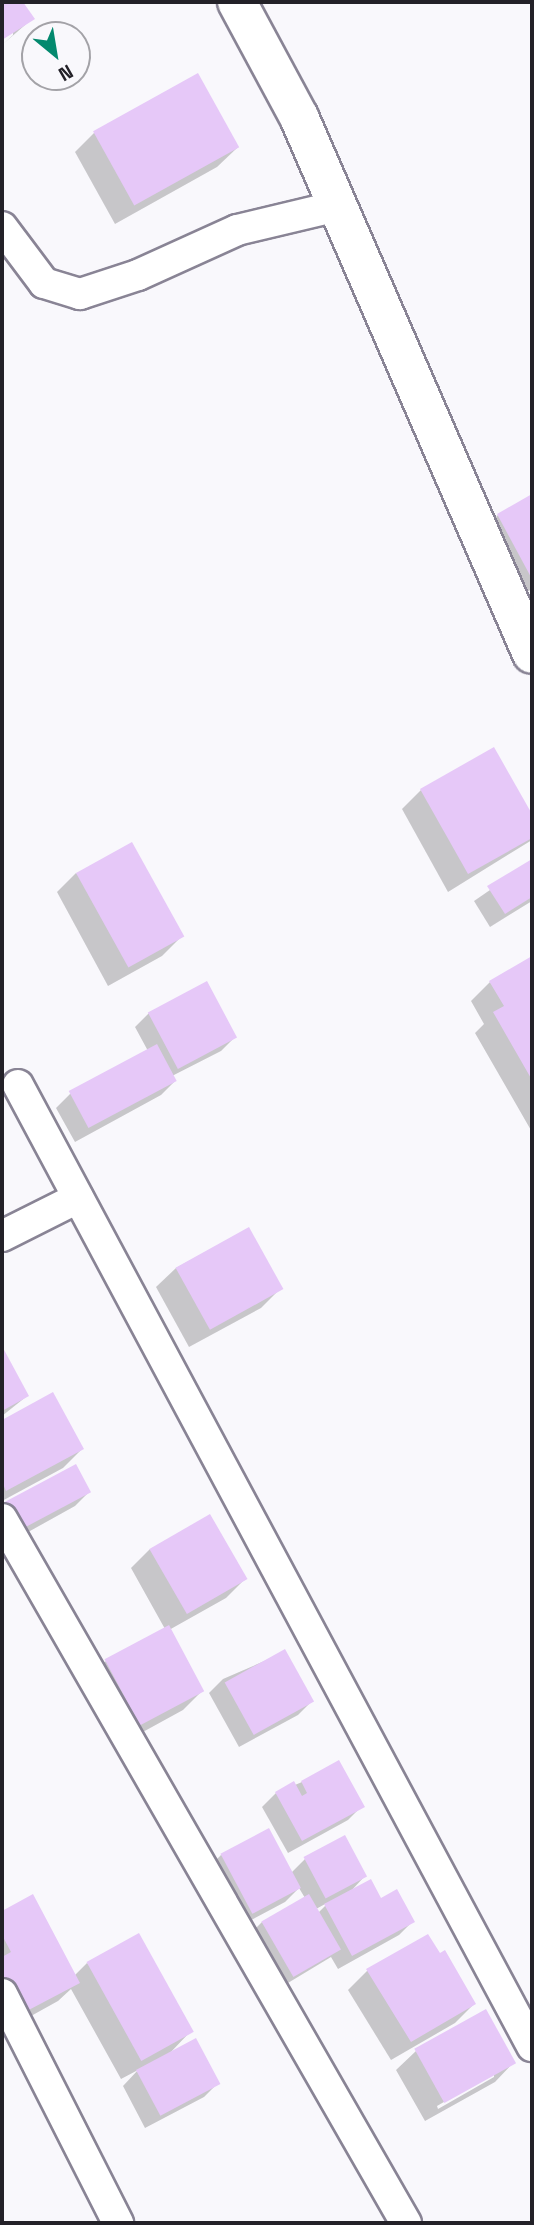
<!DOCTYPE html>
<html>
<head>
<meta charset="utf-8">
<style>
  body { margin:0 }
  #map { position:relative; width:534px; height:2225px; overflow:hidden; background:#f9f8fc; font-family:"Space Grotesk",sans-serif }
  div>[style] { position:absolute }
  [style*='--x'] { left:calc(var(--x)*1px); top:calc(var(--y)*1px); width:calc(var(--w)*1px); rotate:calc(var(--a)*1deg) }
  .shadow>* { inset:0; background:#0003 }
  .building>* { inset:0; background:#e6c8f8; transform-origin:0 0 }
  .roads { filter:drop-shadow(2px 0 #898495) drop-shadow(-2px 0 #898495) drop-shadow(0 2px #898495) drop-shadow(0 -2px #898495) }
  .street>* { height:30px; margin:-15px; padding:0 15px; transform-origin:15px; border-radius:15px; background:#fff }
  .secondary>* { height:38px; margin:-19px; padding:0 19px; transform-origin:19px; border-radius:19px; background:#fff }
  span { translate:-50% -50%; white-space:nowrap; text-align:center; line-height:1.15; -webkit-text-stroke:5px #f9f8fc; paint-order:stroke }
  .frame { position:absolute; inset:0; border:4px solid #232128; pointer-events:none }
  .north { position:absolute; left:21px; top:21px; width:70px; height:70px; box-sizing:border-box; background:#f9f8fc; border:2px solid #a3a2a7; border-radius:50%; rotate:150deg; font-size:19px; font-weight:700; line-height:28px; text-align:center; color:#232128 }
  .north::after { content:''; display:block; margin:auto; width:24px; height:32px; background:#03896e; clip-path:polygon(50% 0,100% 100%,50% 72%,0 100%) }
</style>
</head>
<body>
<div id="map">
  <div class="shadow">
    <div style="clip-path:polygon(2px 2px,21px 2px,32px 19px,2px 45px,13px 35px,13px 31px,2px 38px)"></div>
    <div style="clip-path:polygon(197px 76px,237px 148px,217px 167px,115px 224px,75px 152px,94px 133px)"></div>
    <div style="clip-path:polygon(532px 496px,532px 589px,520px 596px,484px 529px,498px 515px)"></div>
    <div style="clip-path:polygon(494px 749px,532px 817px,532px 840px,448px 892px,402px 809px,421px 790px)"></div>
    <div style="clip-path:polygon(532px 861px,532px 901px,490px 927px,474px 901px)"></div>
    <div style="clip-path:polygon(76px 873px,181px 937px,162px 956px,108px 986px,57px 892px)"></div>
    <div style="clip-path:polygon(532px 958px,532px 1132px,475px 1033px,484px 1024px,471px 1001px,490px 982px)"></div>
    <div style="clip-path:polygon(149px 1013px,235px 1037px,221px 1051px,172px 1076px,175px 1081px,161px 1095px,75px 1142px,56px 1108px,70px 1094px,148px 1051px,135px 1027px)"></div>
    <div style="clip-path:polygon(248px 1229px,280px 1289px,261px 1308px,189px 1347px,156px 1287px,176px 1268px)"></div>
    <div style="clip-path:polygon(2px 1350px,27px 1396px,2px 1416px)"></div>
    <div style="clip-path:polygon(52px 1395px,82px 1449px,63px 1468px,2px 1501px,2px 1422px)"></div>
    <div style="clip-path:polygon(75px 1467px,89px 1492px,75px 1506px,3px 1546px)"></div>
    <div style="clip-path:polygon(150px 1549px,245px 1579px,226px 1598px,169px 1630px,202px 1691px,183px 1710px,121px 1744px,87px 1680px,106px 1661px,165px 1629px,131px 1568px)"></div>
    <div style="clip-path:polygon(285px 1652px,312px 1701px,298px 1715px,239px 1747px,209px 1693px,223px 1679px)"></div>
    <div style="clip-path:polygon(302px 1782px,362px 1806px,348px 1820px,288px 1853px,262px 1807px,276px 1793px)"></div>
    <div style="clip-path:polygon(evenodd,221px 1855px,291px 1873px,305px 1859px,365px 1876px,350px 1892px,380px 1900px,413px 1921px,399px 1935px,338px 1969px,331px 1957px,278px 1989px,248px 1936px,262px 1922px,305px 1898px,299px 1888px,285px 1902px,238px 1927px,207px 1869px,221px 1855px,327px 1903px,327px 1904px,318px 1913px,316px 1909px,327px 1903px)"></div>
    <div style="clip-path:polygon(32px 1897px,74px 1976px,87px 1963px,191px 2031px,169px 2054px,218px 2083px,204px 2097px,145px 2128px,123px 2086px,138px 2070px,121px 2079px,71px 1989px,58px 2001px,4px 2031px,2px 1913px)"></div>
    <div style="clip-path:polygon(368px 1970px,474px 2004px,455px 2023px,391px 2060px,348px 1990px)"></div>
    <div style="clip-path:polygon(evenodd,485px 2012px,514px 2062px,495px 2082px,425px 2121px,396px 2070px,416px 2051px,485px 2012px,494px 2073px,494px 2077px,438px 2109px,437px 2106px,494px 2073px)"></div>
  </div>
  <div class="building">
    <div style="clip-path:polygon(2px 2px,23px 2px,35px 19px,2px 40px)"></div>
    <div style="left:198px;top:73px;width:85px;height:120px;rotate:61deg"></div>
    <div style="clip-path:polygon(532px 494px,532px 579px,497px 514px)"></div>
    <div style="clip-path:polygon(494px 747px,532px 814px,532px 838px,468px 874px,420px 789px)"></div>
    <div style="left:132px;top:842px;width:108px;height:64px;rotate:61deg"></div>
    <div style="clip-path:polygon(532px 859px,532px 897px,505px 914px,487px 886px)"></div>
    <div style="clip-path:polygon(532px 956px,532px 1080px,493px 1012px,504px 1006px,489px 981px)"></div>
    <div style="left:207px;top:981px;width:64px;height:67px;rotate:62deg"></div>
    <div style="left:157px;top:1044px;width:42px;height:100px;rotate:62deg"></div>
    <div style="left:249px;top:1227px;width:71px;height:84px;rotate:61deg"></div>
    <div style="clip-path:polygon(2px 1346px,29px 1396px,2px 1411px)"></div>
    <div style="clip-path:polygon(53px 1392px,84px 1449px,6px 1491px,2px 1482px,2px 1420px)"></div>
    <div style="left:76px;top:1464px;width:32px;height:85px;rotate:62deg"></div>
    <div style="left:210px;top:1514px;width:75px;height:70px;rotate:60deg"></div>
    <div style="left:169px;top:1625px;width:75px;height:73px;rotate:62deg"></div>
    <div style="left:285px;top:1649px;width:60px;height:69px;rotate:61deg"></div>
    <div style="clip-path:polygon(339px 1760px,365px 1807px,302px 1841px,275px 1792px,294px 1781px,302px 1796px,307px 1793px,301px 1781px)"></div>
    <div style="left:269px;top:1828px;width:68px;height:55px;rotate:62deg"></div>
    <div style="left:345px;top:1835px;width:47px;height:47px;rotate:62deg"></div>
    <div style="clip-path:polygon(371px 1879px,381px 1898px,397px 1889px,415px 1922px,352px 1956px,324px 1904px)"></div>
    <div style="clip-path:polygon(33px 1894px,80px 1983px,23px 2013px,2px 1976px,2px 1957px,11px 1952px,2px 1935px,2px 1911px)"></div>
    <div style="left:309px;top:1894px;width:64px;height:55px;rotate:60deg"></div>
    <div style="left:139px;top:1933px;width:113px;height:60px;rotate:61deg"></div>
    <div style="clip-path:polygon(428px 1934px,440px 1953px,445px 1950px,476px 2004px,411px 2042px,366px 1969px)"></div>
    <div style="left:486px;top:2009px;width:62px;height:82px;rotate:61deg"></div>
    <div style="left:196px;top:2038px;width:52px;height:68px;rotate:62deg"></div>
  </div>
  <div class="roads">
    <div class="street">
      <div style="--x:2;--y:227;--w:70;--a:53.1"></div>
      <div style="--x:44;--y:283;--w:38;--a:17"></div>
      <div style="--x:80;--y:294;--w:61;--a:-18.1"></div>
      <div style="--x:138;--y:275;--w:109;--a:-24.4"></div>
      <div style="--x:237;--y:230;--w:104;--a:-13.4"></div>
      <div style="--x:18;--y:1085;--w:1090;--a:61.86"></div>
      <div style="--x:2;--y:1236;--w:85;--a:-26.6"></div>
      <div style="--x:2;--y:1519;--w:812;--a:60.15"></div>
      <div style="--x:2;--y:1994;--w:257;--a:63.1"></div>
    </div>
    <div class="secondary">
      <div style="--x:237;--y:2;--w:131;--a:61.7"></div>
      <div style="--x:299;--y:117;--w:585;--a:66.54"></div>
    </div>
  </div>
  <div class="frame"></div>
  <div class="north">N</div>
</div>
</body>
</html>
